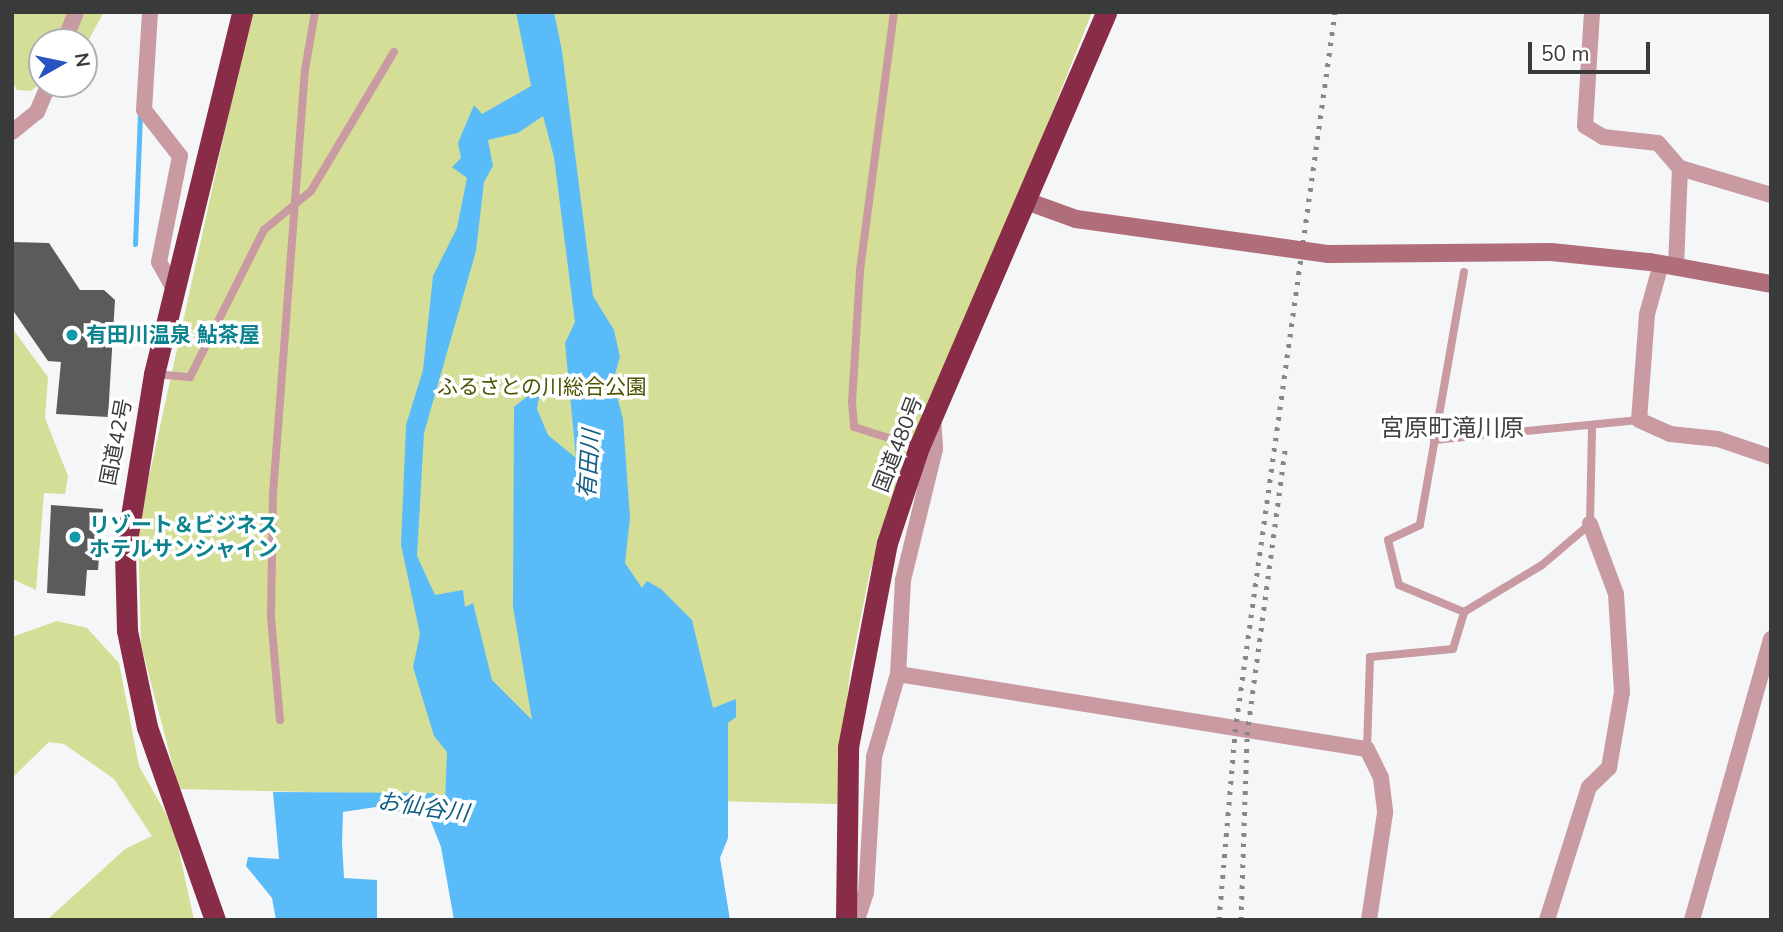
<!DOCTYPE html>
<html>
<head>
<meta charset="utf-8">
<style>
  body { margin:0 }
  #map { position:relative; width:1783px; height:932px; overflow:hidden; background:#f4f6f7; font-family:"Nunito Sans","Noto Sans JP",sans-serif }
  div>[style] { position:absolute }
  [style*='--x'] { left:calc(var(--x)*1px); top:calc(var(--y)*1px); width:calc(var(--w)*1px); rotate:calc(var(--a)*1deg) }
  .green>* { inset:0; background:#d5de97 }
  .water>* { inset:0; background:#59bbf8 }
  .stream>* { height:5px; margin:-2.5px; padding:0 2.5px; transform-origin:2.5px; border-radius:2.5px; background:#59bbf8 }
  .building>* { inset:0; background:#5c5b5c }
  .lane>* { height:8px; margin:-4px; padding:0 4px; transform-origin:4px; border-radius:4px; background:#c99aa2 }
  .street>* { height:16px; margin:-8px; padding:0 8px; transform-origin:8px; border-radius:8px; background:#c99aa2 }
  .secondary>* { height:18px; margin:-9px; padding:0 9px; transform-origin:9px; border-radius:9px; background:#b06d7a }
  .highway>* { height:21px; margin:-10.5px; padding:0 10.5px; transform-origin:10.5px; border-radius:10.5px; background:#892c47 }
  .rail>* { height:5px; margin-top:-2.5px; transform-origin:0; background:repeating-linear-gradient(90deg,#868788 0 3.5px,transparent 0 10.5px) }
  .secondary-bridge>* { height:18px; margin:-9px; padding:0 9px; transform-origin:9px; border-radius:9px; background:#b06d7a }
  .dots>* { width:19px; height:19px; translate:-50% -50%; box-sizing:border-box; border:4px solid #fff; border-radius:50% }
  span { translate:-50% -50%; white-space:nowrap; text-align:center; line-height:1.15; -webkit-text-stroke:7px #fff; paint-order:stroke }
  .culture-label { font-size:21px; color:#0d838f; font-weight:700 }
  .left { translate:0 -50%; text-align:left }
  .park-label { font-size:21px; color:#4e5301 }
  .street-label { font-size:21px; color:#393a3a }
  .water-label { font-size:23px; color:#145e86; font-style:italic }
  .quarter-label { font-size:24px; color:#424344 }
  .frame { position:absolute; inset:0; border:14px solid #393a3a; pointer-events:none }
  .north { position:absolute; left:28px; top:28px; width:70px; height:70px; box-sizing:border-box; background:#fff; border:2px solid #b0b0b0; border-radius:50%; rotate:81deg; font-size:19px; font-weight:700; line-height:28px; text-align:center; color:#393a3a }
  .north::after { content:''; display:block; margin:auto; width:24px; height:32px; background:#2854c3; clip-path:polygon(50% 0,100% 100%,50% 72%,0 100%) }
  .scale { position:absolute; left:1528px; top:42px; width:122px; height:32px; box-sizing:border-box; border:4px solid #393a3a; border-top:0; padding-left:9px; font-size:21px; line-height:24px; white-space:nowrap; color:#393a3a; -webkit-text-stroke:5px #fff; paint-order:stroke }
</style>
</head>
<body>
<div id="map">
  <div class="green">
    <div style="clip-path:polygon(12px 12px,104px 12px,84px 48px,84px 42px,42px 42px,42px 82px,31px 91px,17px 90px,12px 81px)"></div>
    <div style="clip-path:polygon(251px 12px,1092px 12px,870px 571px,850px 671px,837px 804px,179px 789px,141px 645px,138px 527px)"></div>
    <div style="clip-path:polygon(12px 328px,48px 377px,45px 418px,68px 476px,65px 494px,44px 493px,36px 590px,12px 579px)"></div>
    <div style="clip-path:polygon(57px 621px,87px 628px,119px 663px,139px 766px,174px 828px,194px 920px,47px 920px,125px 849px,152px 836px,114px 779px,64px 744px,49px 742px,12px 778px,12px 637px)"></div>
  </div>
  <div class="water">
    <div style="clip-path:polygon(evenodd,516px 12px,554px 12px,562px 51px,593px 296px,614px 330px,620px 357px,613px 381px,623px 419px,630px 518px,625px 563px,642px 588px,647px 581px,661px 589px,692px 620px,713px 708px,736px 699px,736px 717px,728px 723px,728px 838px,720px 858px,730px 920px,454px 920px,441px 847px,430px 819px,376px 807px,343px 812px,342px 843px,344px 878px,377px 880px,377px 920px,276px 920px,272px 898px,246px 866px,248px 857px,279px 859px,273px 792px,433px 793px,445px 801px,447px 752px,434px 736px,413px 667px,420px 634px,401px 545px,406px 425px,423px 370px,433px 276px,457px 228px,467px 178px,452px 167px,461px 158px,458px 143px,474px 105px,482px 114px,531px 86px,516px 12px,543px 116px,554px 157px,575px 322px,565px 343px,576px 458px,548px 435px,537px 409px,541px 385px,514px 407px,513px 607px,532px 720px,492px 680px,473px 603px,465px 607px,463px 590px,435px 595px,417px 556px,424px 433px,476px 251px,484px 182px,493px 166px,488px 140px,518px 133px,543px 116px)"></div>
  </div>
  <div class="stream">
    <div style="--x:135;--y:244;--w:133;--a:-87.8"></div>
  </div>
  <div class="building">
    <div style="clip-path:polygon(12px 242px,49px 243px,80px 290px,104px 290px,115px 300px,108px 417px,56px 414px,61px 362px,48px 361px,12px 309px)"></div>
    <div style="clip-path:polygon(51px 505px,103px 509px,98px 570px,87px 570px,85px 596px,47px 593px)"></div>
  </div>
  <div class="lane">
    <div style="--x:894;--y:12;--w:262;--a:97.5"></div>
    <div style="--x:860;--y:272;--w:130;--a:93.5"></div>
    <div style="--x:852;--y:402;--w:25;--a:85"></div>
    <div style="--x:854;--y:427;--w:66;--a:17.6"></div>
    <div style="--x:1464;--y:272;--w:257;--a:99.9"></div>
    <div style="--x:1420;--y:525;--w:35;--a:155"></div>
    <div style="--x:1388;--y:540;--w:46;--a:76.3"></div>
    <div style="--x:1399;--y:585;--w:70;--a:22.6"></div>
    <div style="--x:154;--y:374;--w:36;--a:5"></div>
    <div style="--x:190;--y:377;--w:165;--a:-63.3"></div>
    <div style="--x:264;--y:230;--w:61;--a:-39.7"></div>
    <div style="--x:311;--y:191;--w:162;--a:-59.2"></div>
    <div style="--x:1434;--y:440;--w:206;--a:-5.6"></div>
    <div style="--x:280;--y:720;--w:103;--a:-95"></div>
    <div style="--x:271;--y:617;--w:123;--a:-89.1"></div>
    <div style="--x:273;--y:494;--w:425;--a:-85.7"></div>
    <div style="--x:305;--y:70;--w:59;--a:-80.2"></div>
    <div style="--x:1367;--y:749;--w:92;--a:-88.1"></div>
    <div style="--x:1370;--y:657;--w:83;--a:-5.5"></div>
    <div style="--x:1453;--y:649;--w:39;--a:-73"></div>
    <div style="--x:1464;--y:612;--w:91;--a:-31.1"></div>
    <div style="--x:1542;--y:565;--w:63;--a:-40.5"></div>
    <div style="--x:1590;--y:524;--w:95;--a:-88.8"></div>
  </div>
  <div class="street">
    <div style="--x:150;--y:12;--w:98;--a:93.5"></div>
    <div style="--x:144;--y:110;--w:58;--a:52"></div>
    <div style="--x:180;--y:156;--w:108;--a:101.2"></div>
    <div style="--x:159;--y:262;--w:29;--a:61"></div>
    <div style="--x:1592;--y:12;--w:114;--a:93.5"></div>
    <div style="--x:1585;--y:126;--w:21;--a:31"></div>
    <div style="--x:1603;--y:137;--w:55;--a:6.2"></div>
    <div style="--x:1658;--y:143;--w:33;--a:49"></div>
    <div style="--x:1680;--y:168;--w:95;--a:16.5"></div>
    <div style="--x:64;--y:42;--w:32;--a:-68"></div>
    <div style="--x:12;--y:132;--w:32;--a:-39"></div>
    <div style="--x:37;--y:112;--w:30;--a:-67"></div>
    <div style="--x:1661;--y:264;--w:52;--a:105.6"></div>
    <div style="--x:1647;--y:314;--w:106;--a:94.3"></div>
    <div style="--x:1639;--y:420;--w:34;--a:24"></div>
    <div style="--x:1670;--y:434;--w:48;--a:5.9"></div>
    <div style="--x:1718;--y:439;--w:56;--a:18.8"></div>
    <div style="--x:1676;--y:267;--w:99;--a:-87.7"></div>
    <div style="--x:933;--y:418;--w:31;--a:86"></div>
    <div style="--x:935;--y:449;--w:135;--a:103.7"></div>
    <div style="--x:903;--y:580;--w:94;--a:93"></div>
    <div style="--x:898;--y:674;--w:475;--a:9.1"></div>
    <div style="--x:1367;--y:749;--w:32;--a:64"></div>
    <div style="--x:1381;--y:778;--w:35;--a:83"></div>
    <div style="--x:1385;--y:813;--w:108;--a:98.5"></div>
    <div style="--x:857;--y:920;--w:28;--a:-72"></div>
    <div style="--x:866;--y:893;--w:136;--a:-86.6"></div>
    <div style="--x:874;--y:757;--w:86;--a:-73.9"></div>
    <div style="--x:1547;--y:920;--w:139;--a:-72.5"></div>
    <div style="--x:1589;--y:787;--w:28;--a:-44"></div>
    <div style="--x:1609;--y:768;--w:77;--a:-80.3"></div>
    <div style="--x:1622;--y:692;--w:98;--a:-93.5"></div>
    <div style="--x:1616;--y:594;--w:75;--a:-110.4"></div>
    <div style="--x:1692;--y:920;--w:292;--a:-74.3"></div>
  </div>
  <div class="secondary">
    <div style="--x:1029;--y:202;--w:50;--a:19.9"></div>
    <div style="--x:1650;--y:262;--w:123;--a:10.3"></div>
  </div>
  <div class="highway">
    <div style="--x:215;--y:920;--w:205;--a:-109.4"></div>
    <div style="--x:147;--y:727;--w:99;--a:-101.7"></div>
    <div style="--x:127;--y:630;--w:77;--a:-91.5"></div>
    <div style="--x:125;--y:553;--w:181;--a:-80.8"></div>
    <div style="--x:154;--y:374;--w:373;--a:-76.3"></div>
    <div style="--x:846;--y:920;--w:173;--a:-89.3"></div>
    <div style="--x:848;--y:747;--w:208;--a:-79.2"></div>
    <div style="--x:887;--y:543;--w:101;--a:-71.6"></div>
    <div style="--x:919;--y:447;--w:473;--a:-66.7"></div>
  </div>
  <div class="rail">
    <div style="--x:1219;--y:920;--w:189;--a:-85.1"></div>
    <div style="--x:1235;--y:732;--w:727;--a:-82.09"></div>
    <div style="--x:1241;--y:920;--w:185;--a:-88.1"></div>
    <div style="--x:1247;--y:735;--w:288;--a:-82.4"></div>
  </div>
  <div class="secondary-bridge">
    <div style="--x:1076;--y:219;--w:255;--a:7.9"></div>
    <div style="--x:1329;--y:254;--w:222;--a:-0.5"></div>
    <div style="--x:1551;--y:252;--w:100;--a:5.8"></div>
  </div>
  <div class="dots">
    <div style="left:72px;top:335px;background:#0f9aa8"></div>
    <div style="left:75px;top:537px;background:#0f9aa8"></div>
  </div>
  <div class="culture-label">
    <span class="left" style="left:86px;top:335px">有田川温泉 鮎茶屋</span>
    <span class="left" style="left:89px;top:537px">リゾート＆ビジネス<br>ホテルサンシャイン</span>
  </div>
  <div class="park-label">
    <span style="left:542px;top:387px">ふるさとの川総合公園</span>
  </div>
  <div class="street-label">
    <span style="left:116px;top:442px;rotate:-79deg">国道42号</span>
    <span style="left:898px;top:444px;rotate:-69deg">国道480号</span>
  </div>
  <div class="water-label">
    <span style="left:590px;top:464px;rotate:-86deg">有田川</span>
    <span style="left:423px;top:808px;rotate:8deg">お仙谷川</span>
  </div>
  <div class="quarter-label">
    <span style="left:1452px;top:429px">宮原町滝川原</span>
  </div>
  <div class="frame"></div>
  <div class="north">N</div>
  <div class="scale">50 m</div>
</div>
</body>
</html>
